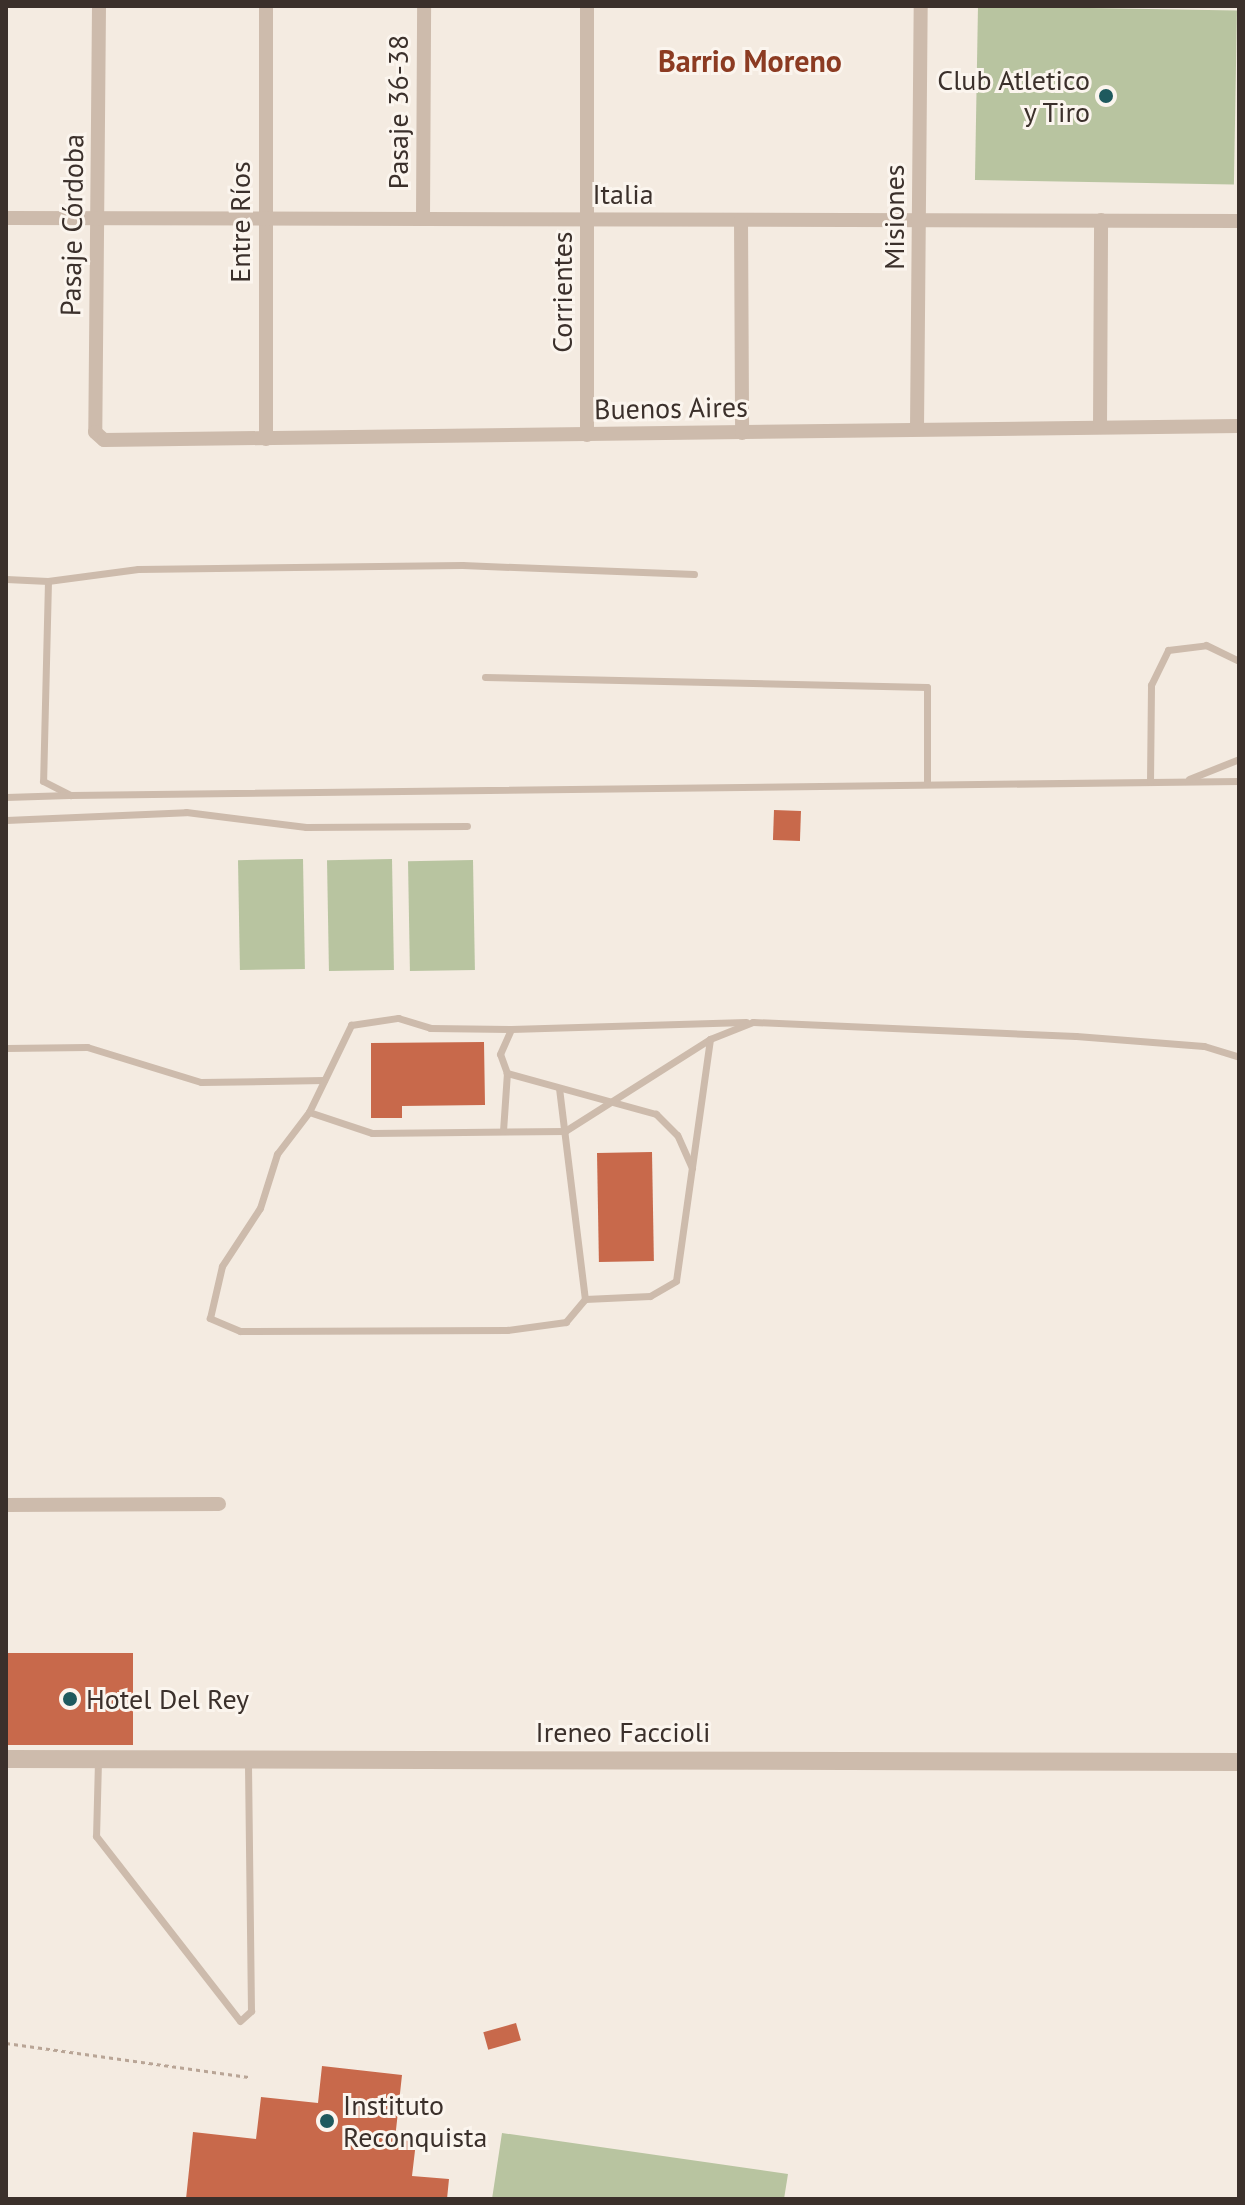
<!DOCTYPE html>
<html>
<head>
<meta charset="utf-8">
<style>
  body { margin:0 }
  #map { position:relative; width:1245px; height:2205px; overflow:hidden; background:#f4ebe1; font-family:"PT Sans",sans-serif }
  div>[style] { position:absolute }
  [style*='--x'] { left:calc(var(--x)*1px); top:calc(var(--y)*1px); width:calc(var(--w)*1px); rotate:calc(var(--a)*1deg) }
  .green>* { inset:0; background:#b8c4a0; transform-origin:0 0 }
  .building>* { inset:0; background:#c8694b; transform-origin:0 0 }
  .path>* { height:3px; margin-top:-1.5px; transform-origin:0; background:repeating-linear-gradient(90deg,#b9a596 0 4px,transparent 0 8px) }
  .service>* { height:7px; margin:-3.5px; padding:0 3.5px; transform-origin:3.5px; border-radius:3.5px; background:#cdbbac }
  .minor>* { height:14px; margin:-7px; padding:0 7px; transform-origin:7px; border-radius:7px; background:#cdbbac }
  .tertiary>* { height:18px; margin:-9px; padding:0 9px; transform-origin:9px; border-radius:9px; background:#cdbbac }
  .dots>* { width:22px; height:22px; translate:-50% -50%; box-sizing:border-box; border:4px solid #fbf5ee; border-radius:50% }
  span { translate:-50% -50%; white-space:nowrap; text-align:center; line-height:1.15; -webkit-text-stroke:6px #fbf5ee; paint-order:stroke }
  .poi-label { font-size:28px; color:#3b302b }
  .right { translate:-100% -50%; text-align:right }
  .left { translate:0 -50%; text-align:left }
  .street-label { font-size:28px; color:#3b302b }
  .neighbourhood-label { font-size:30px; color:#8c3b22; font-weight:700 }
  .frame { position:absolute; inset:0; border:8px solid #3b302b; pointer-events:none }
</style>
</head>
<body>
<div id="map">
  <div class="green">
    <div style="left:978px;top:6px;width:259px;height:174px;rotate:1deg"></div>
    <div style="left:303px;top:859px;width:110px;height:65px;rotate:89deg"></div>
    <div style="left:392px;top:859px;width:111px;height:65px;rotate:89deg"></div>
    <div style="left:473px;top:860px;width:110px;height:65px;rotate:89deg"></div>
    <div style="clip-path:polygon(502px 2133px,788px 2174px,784px 2199px,492px 2199px)"></div>
  </div>
  <div class="building">
    <div style="left:774px;top:810px;width:27px;height:30px;rotate:2deg"></div>
    <div style="clip-path:polygon(484px 1042px,485px 1105px,402px 1106px,402px 1118px,371px 1118px,371px 1043px)"></div>
    <div style="left:652px;top:1152px;width:109px;height:55px;rotate:89deg"></div>
    <div style="left:6px;top:1653px;width:127px;height:92px"></div>
    <div style="left:516px;top:2023px;width:18px;height:34px;rotate:74deg"></div>
    <div style="clip-path:polygon(322px 2066px,402px 2075px,395px 2139px,416px 2142px,412px 2176px,449px 2179px,447px 2199px,186px 2199px,193px 2132px,256px 2139px,261px 2097px,318px 2103px)"></div>
  </div>
  <div class="path">
    <div style="--x:6;--y:2043;--w:245;--a:8"></div>
  </div>
  <div class="service">
    <div style="--x:694;--y:574;--w:232;--a:-177.8"></div>
    <div style="--x:462;--y:565;--w:324;--a:179.3"></div>
    <div style="--x:138;--y:569;--w:91;--a:172.4"></div>
    <div style="--x:48;--y:581;--w:200;--a:91.4"></div>
    <div style="--x:43;--y:781;--w:31;--a:27"></div>
    <div style="--x:71;--y:795;--w:1168;--a:-0.69"></div>
    <div style="--x:6;--y:579;--w:42;--a:2.7"></div>
    <div style="--x:485;--y:677;--w:442;--a:1.3"></div>
    <div style="--x:927;--y:687;--w:97;--a:90"></div>
    <div style="--x:1189;--y:779;--w:54;--a:-21.8"></div>
    <div style="--x:1150;--y:782;--w:97;--a:-89.4"></div>
    <div style="--x:1151;--y:685;--w:39;--a:-64"></div>
    <div style="--x:1168;--y:650;--w:38;--a:-7"></div>
    <div style="--x:1206;--y:645;--w:37;--a:26"></div>
    <div style="--x:6;--y:797;--w:63;--a:-1.8"></div>
    <div style="--x:6;--y:820;--w:180;--a:-2.5"></div>
    <div style="--x:186;--y:812;--w:121;--a:7.1"></div>
    <div style="--x:306;--y:827;--w:161;--a:-0.4"></div>
    <div style="--x:710;--y:1039;--w:244;--a:98"></div>
    <div style="--x:676;--y:1281;--w:30;--a:150"></div>
    <div style="--x:650;--y:1296;--w:65;--a:177.4"></div>
    <div style="--x:585;--y:1299;--w:30;--a:130"></div>
    <div style="--x:566;--y:1322;--w:60;--a:172.3"></div>
    <div style="--x:507;--y:1330;--w:267;--a:179.8"></div>
    <div style="--x:240;--y:1331;--w:33;--a:-157"></div>
    <div style="--x:210;--y:1318;--w:53;--a:-77"></div>
    <div style="--x:222;--y:1266;--w:69;--a:-56.8"></div>
    <div style="--x:260;--y:1208;--w:57;--a:-72.5"></div>
    <div style="--x:277;--y:1154;--w:53;--a:-52.7"></div>
    <div style="--x:309;--y:1112;--w:66;--a:18.4"></div>
    <div style="--x:372;--y:1133;--w:193;--a:-0.6"></div>
    <div style="--x:565;--y:1131;--w:172;--a:-32.4"></div>
    <div style="--x:710;--y:1039;--w:46;--a:-21.6"></div>
    <div style="--x:753;--y:1022;--w:323;--a:2.5"></div>
    <div style="--x:1076;--y:1036;--w:128;--a:4.5"></div>
    <div style="--x:1204;--y:1046;--w:37;--a:17"></div>
    <div style="--x:6;--y:1048;--w:81;--a:-0.7"></div>
    <div style="--x:87;--y:1047;--w:119;--a:17.1"></div>
    <div style="--x:201;--y:1082;--w:123;--a:-0.9"></div>
    <div style="--x:559;--y:1088;--w:213;--a:83"></div>
    <div style="--x:309;--y:1112;--w:97;--a:-64.2"></div>
    <div style="--x:351;--y:1025;--w:48;--a:-8.5"></div>
    <div style="--x:398;--y:1018;--w:34;--a:17"></div>
    <div style="--x:430;--y:1028;--w:81;--a:0.7"></div>
    <div style="--x:503;--y:1131;--w:58;--a:-86.1"></div>
    <div style="--x:692;--y:1168;--w:36;--a:-114"></div>
    <div style="--x:677;--y:1135;--w:30;--a:-135"></div>
    <div style="--x:656;--y:1114;--w:155;--a:-164.6"></div>
    <div style="--x:507;--y:1073;--w:20;--a:-110"></div>
    <div style="--x:500;--y:1054;--w:27;--a:-66"></div>
    <div style="--x:511;--y:1029;--w:235;--a:-1.7"></div>
    <div style="--x:98;--y:1761;--w:75;--a:91.5"></div>
    <div style="--x:96;--y:1836;--w:234;--a:52.1"></div>
    <div style="--x:240;--y:2021;--w:15;--a:-42"></div>
    <div style="--x:251;--y:2011;--w:249;--a:-90.7"></div>
  </div>
  <div class="minor">
    <div style="--x:99;--y:6;--w:426;--a:90.5"></div>
    <div style="--x:95;--y:432;--w:12;--a:42"></div>
    <div style="--x:104;--y:440;--w:1135;--a:-0.71"></div>
    <div style="--x:266;--y:6;--w:433;--a:90"></div>
    <div style="--x:6;--y:218;--w:1233;--a:0.14"></div>
    <div style="--x:423;--y:219;--w:213;--a:-89.7"></div>
    <div style="--x:741;--y:220;--w:213;--a:89.7"></div>
    <div style="--x:1100;--y:427;--w:207;--a:-89.7"></div>
    <div style="--x:917;--y:429;--w:423;--a:-89.5"></div>
    <div style="--x:587;--y:435;--w:429;--a:-90"></div>
    <div style="--x:6;--y:1505;--w:213;--a:-0.3"></div>
  </div>
  <div class="tertiary">
    <div style="--x:6;--y:1759;--w:1233;--a:0.14"></div>
  </div>
  <div class="dots">
    <div style="left:1106px;top:96px;background:#1f5a5e"></div>
    <div style="left:70px;top:1699px;background:#1f5a5e"></div>
    <div style="left:327px;top:2121px;background:#1f5a5e"></div>
  </div>
  <div class="poi-label">
    <span class="right" style="left:1090px;top:96px">Club Atletico<br>y Tiro</span>
    <span class="left" style="left:86px;top:1699px">Hotel Del Rey</span>
    <span class="left" style="left:343px;top:2121px">Instituto<br>Reconquista</span>
  </div>
  <div class="street-label">
    <span style="left:398px;top:112px;rotate:-90deg">Pasaje 36-38</span>
    <span style="left:623px;top:194px">Italia</span>
    <span style="left:894px;top:217px;rotate:-90deg">Misiones</span>
    <span style="left:240px;top:222px;rotate:-90deg">Entre Ríos</span>
    <span style="left:72px;top:225px;rotate:-89deg">Pasaje Córdoba</span>
    <span style="left:562px;top:292px;rotate:-90deg">Corrientes</span>
    <span style="left:671px;top:408px;rotate:-1deg">Buenos Aires</span>
    <span style="left:623px;top:1732px">Ireneo Faccioli</span>
  </div>
  <div class="neighbourhood-label">
    <span style="left:750px;top:61px">Barrio Moreno</span>
  </div>
  <div class="frame"></div>
</div>
</body>
</html>
